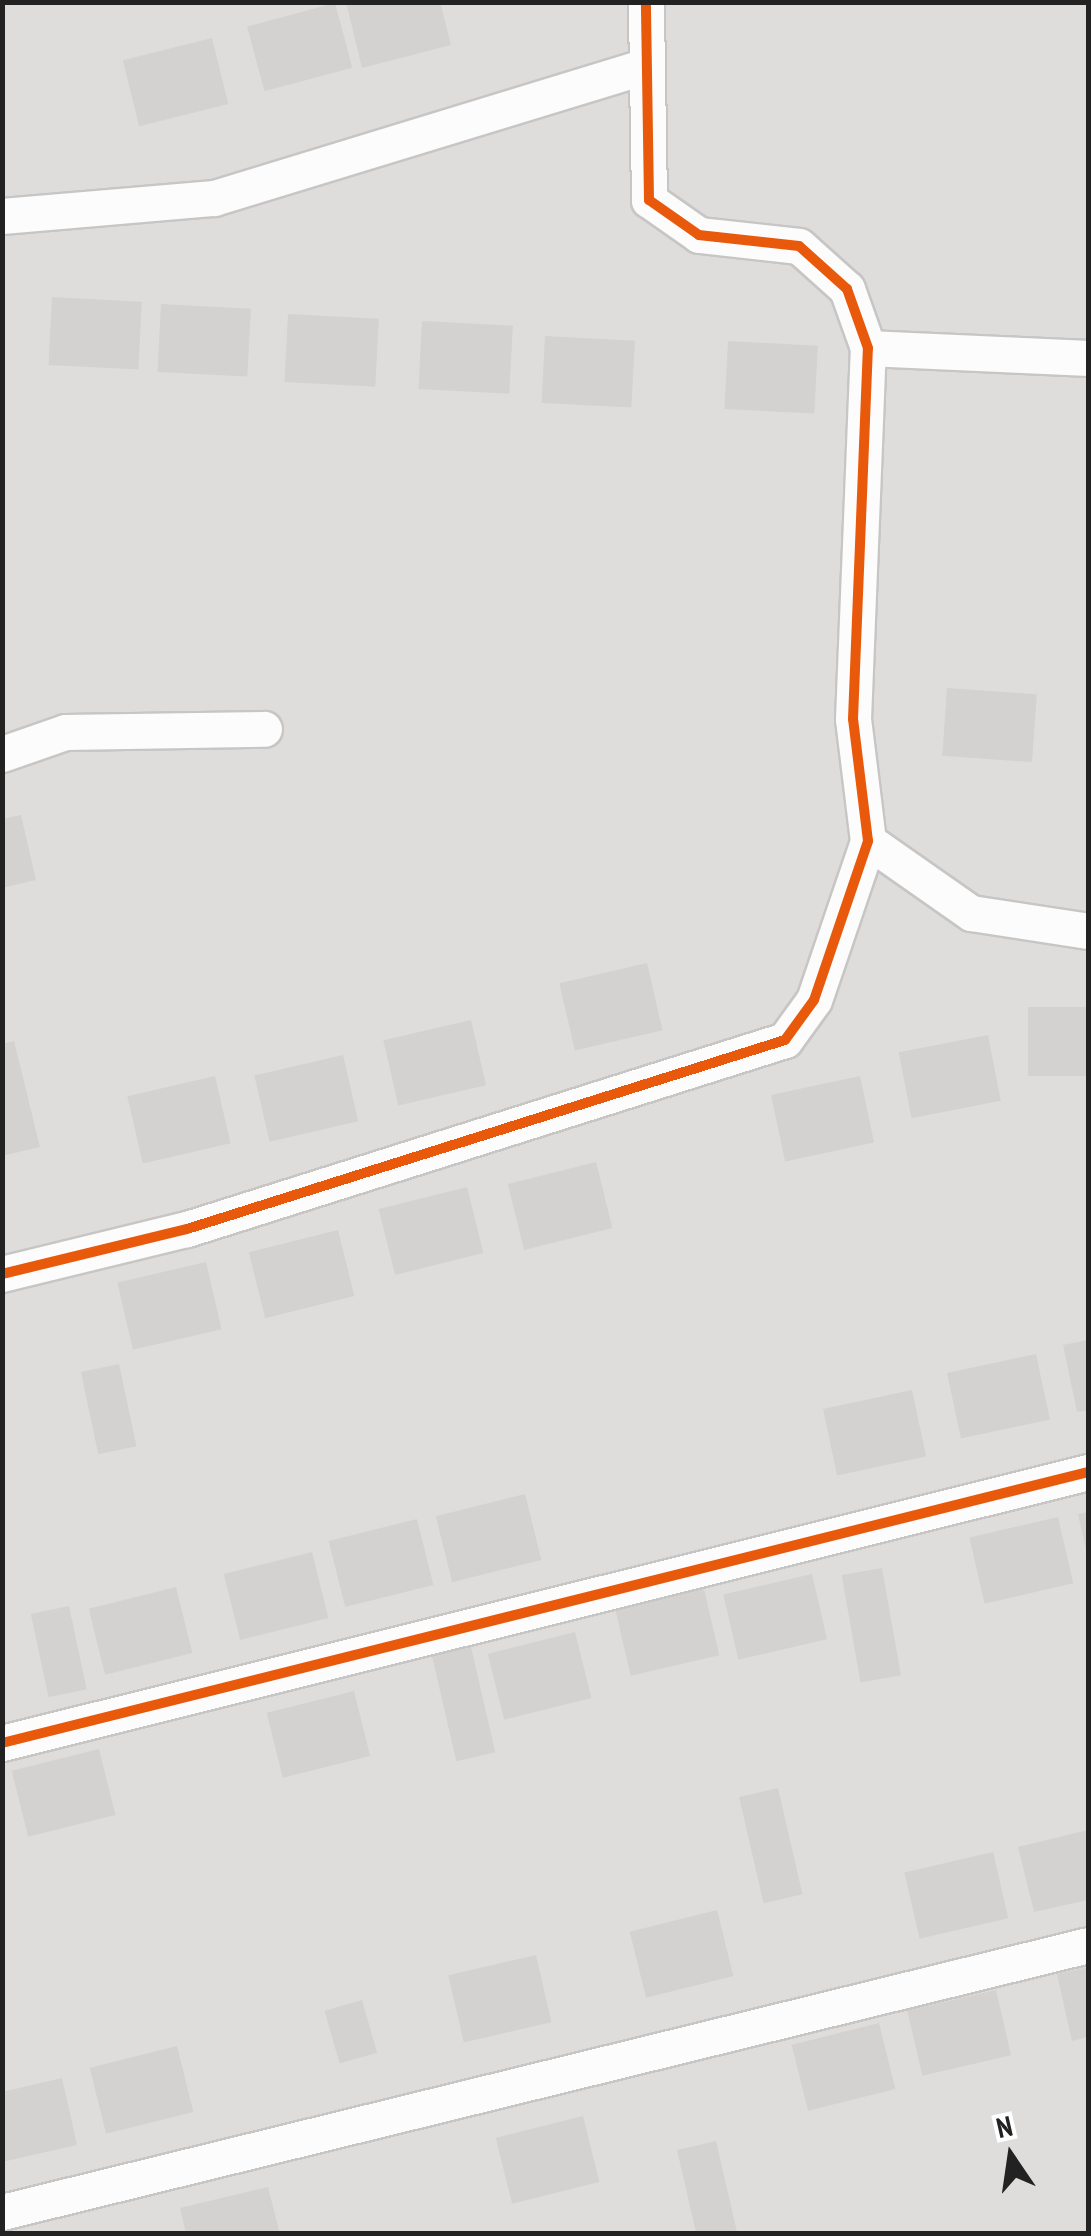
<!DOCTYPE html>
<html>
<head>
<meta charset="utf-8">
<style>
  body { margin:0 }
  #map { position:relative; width:1091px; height:2236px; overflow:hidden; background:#efedeb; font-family:"PT Sans Narrow",sans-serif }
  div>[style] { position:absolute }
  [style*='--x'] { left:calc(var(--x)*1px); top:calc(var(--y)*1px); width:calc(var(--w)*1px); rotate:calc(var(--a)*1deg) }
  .residential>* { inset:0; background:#dfdddc; transform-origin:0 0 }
  .building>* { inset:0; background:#d4d2d0; transform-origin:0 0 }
  .roads { filter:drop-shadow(2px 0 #c7c6c5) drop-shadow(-2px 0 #c7c6c5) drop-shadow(0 2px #c7c6c5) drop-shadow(0 -2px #c7c6c5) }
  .minor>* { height:35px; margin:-17.5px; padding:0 17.5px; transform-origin:17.5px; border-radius:17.5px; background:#fdfcfc }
  .cycleway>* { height:10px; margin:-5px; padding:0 5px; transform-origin:5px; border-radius:5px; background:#e8590c }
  span { translate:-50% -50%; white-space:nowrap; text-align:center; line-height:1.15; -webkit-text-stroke:9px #fff; paint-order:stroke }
  .frame { position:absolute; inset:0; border:5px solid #222; pointer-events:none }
  .north { position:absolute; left:961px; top:2106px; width:100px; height:100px; -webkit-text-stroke:8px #fff; paint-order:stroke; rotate:347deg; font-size:28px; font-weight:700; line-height:40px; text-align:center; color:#222 }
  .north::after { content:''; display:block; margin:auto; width:35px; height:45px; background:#222; clip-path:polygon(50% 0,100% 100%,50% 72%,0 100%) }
</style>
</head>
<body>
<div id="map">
  <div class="residential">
    <div style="left:3px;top:3px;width:1085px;height:2231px"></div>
  </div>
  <div class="building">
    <div style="clip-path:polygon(346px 2px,440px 2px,451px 45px,362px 68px)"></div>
    <div style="left:335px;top:3px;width:67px;height:91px;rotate:75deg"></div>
    <div style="left:212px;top:38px;width:68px;height:92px;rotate:76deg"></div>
    <div style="left:52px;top:297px;width:90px;height:68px;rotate:3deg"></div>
    <div style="left:161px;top:304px;width:90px;height:68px;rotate:3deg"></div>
    <div style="left:288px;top:314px;width:91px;height:68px;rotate:3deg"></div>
    <div style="left:422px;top:321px;width:91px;height:68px;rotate:3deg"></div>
    <div style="left:545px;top:336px;width:90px;height:67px;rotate:3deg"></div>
    <div style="left:728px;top:341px;width:90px;height:68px;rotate:3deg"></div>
    <div style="left:947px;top:688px;width:90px;height:68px;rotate:4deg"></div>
    <div style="clip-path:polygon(21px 815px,36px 880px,2px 888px,2px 819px)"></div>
    <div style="left:647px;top:963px;width:69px;height:90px;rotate:77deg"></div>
    <div style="left:1088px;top:1007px;width:69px;height:60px;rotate:90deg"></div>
    <div style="left:471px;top:1020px;width:67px;height:90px;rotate:77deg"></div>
    <div style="left:988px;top:1035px;width:67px;height:91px;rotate:79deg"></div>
    <div style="clip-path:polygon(14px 1041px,40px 1147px,2px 1156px,2px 1044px)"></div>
    <div style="left:343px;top:1055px;width:68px;height:91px;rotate:77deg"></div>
    <div style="left:215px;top:1076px;width:69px;height:90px;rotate:77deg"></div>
    <div style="left:860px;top:1076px;width:68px;height:91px;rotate:78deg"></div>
    <div style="left:596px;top:1162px;width:68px;height:91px;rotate:76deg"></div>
    <div style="left:467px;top:1187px;width:68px;height:91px;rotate:76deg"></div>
    <div style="left:338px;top:1230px;width:68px;height:92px;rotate:76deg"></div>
    <div style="left:206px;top:1262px;width:69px;height:91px;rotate:77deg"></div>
    <div style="clip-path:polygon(1088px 1340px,1088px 1410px,1077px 1412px,1063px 1345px)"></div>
    <div style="left:1036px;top:1354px;width:67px;height:91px;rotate:78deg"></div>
    <div style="left:119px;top:1364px;width:84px;height:39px;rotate:78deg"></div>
    <div style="left:912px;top:1390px;width:68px;height:91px;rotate:78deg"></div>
    <div style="left:525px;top:1494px;width:68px;height:92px;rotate:76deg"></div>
    <div style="clip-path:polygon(1088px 1512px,1088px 1555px,1087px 1555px,1078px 1514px)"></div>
    <div style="left:1058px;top:1517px;width:68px;height:91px;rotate:77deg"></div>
    <div style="left:417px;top:1519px;width:68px;height:91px;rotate:76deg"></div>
    <div style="left:312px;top:1552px;width:68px;height:91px;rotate:76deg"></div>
    <div style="left:882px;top:1568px;width:109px;height:41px;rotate:80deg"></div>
    <div style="left:812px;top:1574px;width:67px;height:91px;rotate:77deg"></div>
    <div style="left:176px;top:1587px;width:68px;height:90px;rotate:76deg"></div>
    <div style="left:704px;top:1589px;width:68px;height:91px;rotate:77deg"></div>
    <div style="left:69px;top:1606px;width:85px;height:39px;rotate:78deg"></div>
    <div style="left:575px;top:1632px;width:68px;height:90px;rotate:76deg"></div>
    <div style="left:471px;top:1647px;width:108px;height:40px;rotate:77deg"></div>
    <div style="left:354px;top:1691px;width:67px;height:90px;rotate:76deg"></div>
    <div style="left:99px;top:1749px;width:68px;height:90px;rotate:76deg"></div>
    <div style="left:778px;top:1788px;width:109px;height:40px;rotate:77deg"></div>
    <div style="clip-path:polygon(1088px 1830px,1088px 1900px,1034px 1912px,1018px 1847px)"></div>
    <div style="left:993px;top:1852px;width:68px;height:91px;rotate:77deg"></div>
    <div style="left:717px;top:1910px;width:68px;height:90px;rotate:76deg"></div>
    <div style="left:536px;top:1955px;width:69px;height:90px;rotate:77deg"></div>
    <div style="clip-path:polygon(1088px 1967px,1088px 2037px,1072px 2041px,1057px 1974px)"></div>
    <div style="left:996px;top:1990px;width:67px;height:91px;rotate:77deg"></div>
    <div style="left:362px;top:2000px;width:55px;height:39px;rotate:74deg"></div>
    <div style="left:879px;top:2023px;width:68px;height:90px;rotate:76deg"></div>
    <div style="left:177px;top:2046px;width:68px;height:90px;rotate:76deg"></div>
    <div style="clip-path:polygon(62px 2078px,77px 2145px,2px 2162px,2px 2092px)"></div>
    <div style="left:583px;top:2116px;width:68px;height:90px;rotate:76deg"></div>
    <div style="left:716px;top:2141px;width:96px;height:40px;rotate:77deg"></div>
    <div style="clip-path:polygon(268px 2187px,280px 2234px,186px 2234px,180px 2208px)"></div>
  </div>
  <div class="roads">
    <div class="minor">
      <div style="--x:2;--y:216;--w:213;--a:-4.9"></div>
      <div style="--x:214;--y:198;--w:452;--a:-17"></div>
      <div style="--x:868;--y:348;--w:220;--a:2.6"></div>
      <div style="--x:2;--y:754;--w:67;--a:-19.2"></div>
      <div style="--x:65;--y:732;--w:199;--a:-0.9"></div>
      <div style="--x:868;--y:841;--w:126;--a:35"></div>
      <div style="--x:971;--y:913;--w:118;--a:8.7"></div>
      <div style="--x:2;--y:1274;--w:190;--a:-13.7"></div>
      <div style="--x:187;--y:1229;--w:627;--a:-17.54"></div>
      <div style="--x:785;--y:1040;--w:49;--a:-54.1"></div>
      <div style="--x:814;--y:1000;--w:168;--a:-71.2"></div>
      <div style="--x:868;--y:841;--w:123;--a:-97"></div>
      <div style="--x:853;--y:719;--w:371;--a:-87.7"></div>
      <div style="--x:868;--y:348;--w:63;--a:-109.6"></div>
      <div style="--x:847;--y:289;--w:64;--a:-138.1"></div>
      <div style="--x:799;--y:246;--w:101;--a:-173.7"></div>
      <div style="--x:699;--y:235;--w:61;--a:-145"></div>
      <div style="--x:649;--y:200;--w:198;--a:-90.9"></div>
      <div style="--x:2;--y:1743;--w:1119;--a:-14.01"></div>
      <div style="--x:2;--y:2212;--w:1118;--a:-13.81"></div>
    </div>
  </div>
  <div class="cycleway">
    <div style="--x:2;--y:1274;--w:190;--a:-13.7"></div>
    <div style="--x:187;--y:1229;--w:627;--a:-17.54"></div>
    <div style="--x:785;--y:1040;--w:49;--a:-54.1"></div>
    <div style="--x:814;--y:1000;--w:168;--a:-71.2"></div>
    <div style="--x:868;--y:841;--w:123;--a:-97"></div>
    <div style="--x:853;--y:719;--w:371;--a:-87.7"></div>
    <div style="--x:868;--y:348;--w:63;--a:-109.6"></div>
    <div style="--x:847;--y:289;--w:64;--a:-138.1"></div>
    <div style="--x:799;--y:246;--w:101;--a:-173.7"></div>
    <div style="--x:699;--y:235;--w:61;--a:-145"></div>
    <div style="--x:649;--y:200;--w:198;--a:-90.9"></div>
    <div style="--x:2;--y:1743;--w:1119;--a:-14.01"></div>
  </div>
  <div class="frame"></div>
  <div class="north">N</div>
</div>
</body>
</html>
